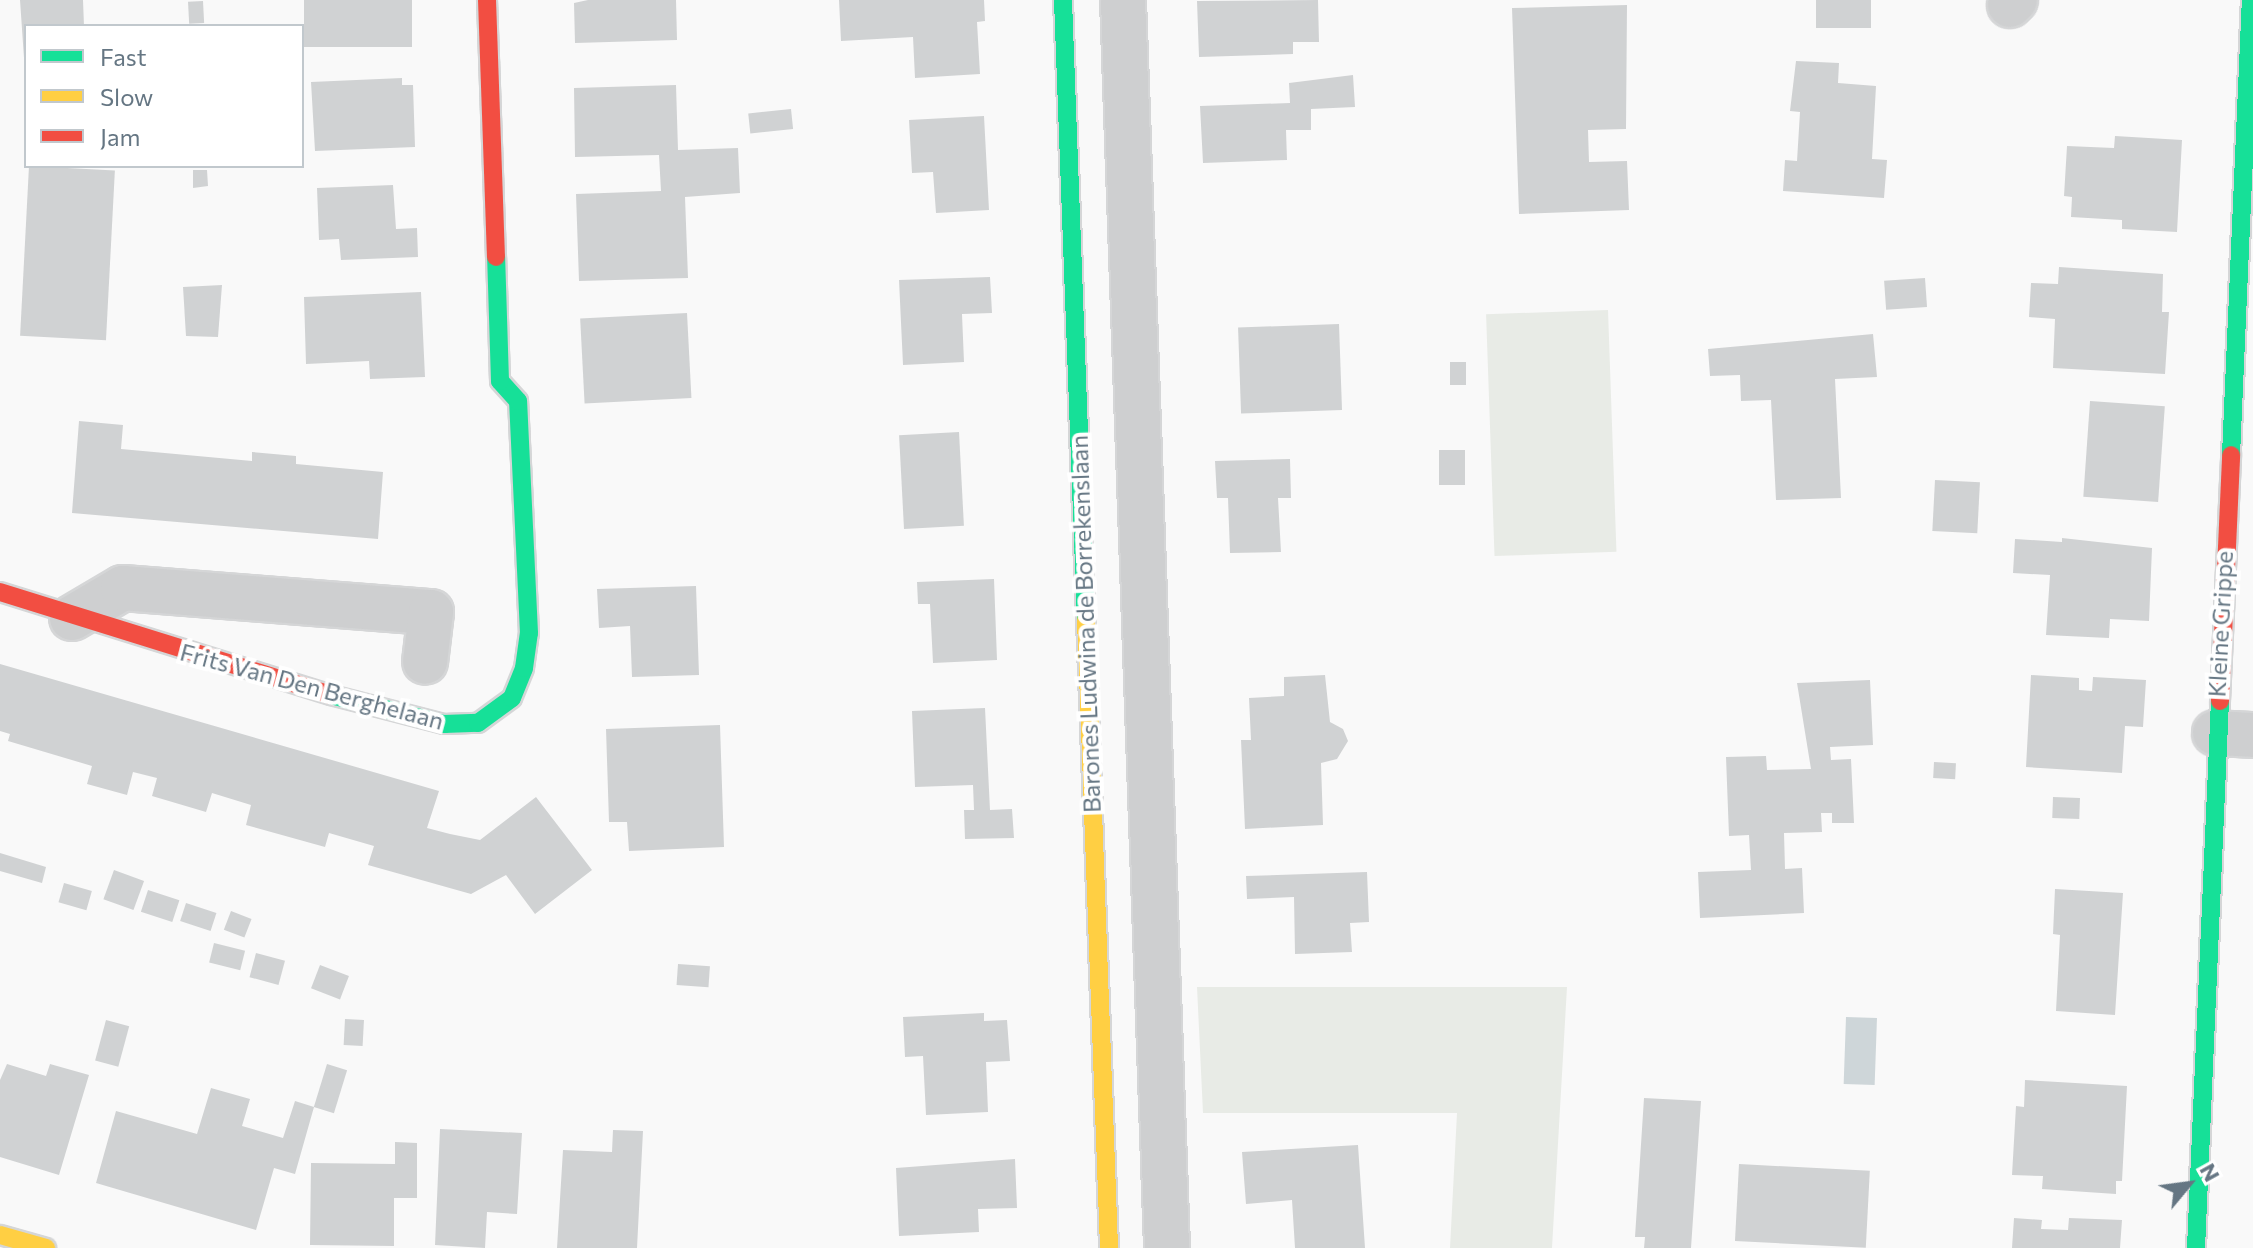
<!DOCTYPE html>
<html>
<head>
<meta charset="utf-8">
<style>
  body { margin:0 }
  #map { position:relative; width:2253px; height:1248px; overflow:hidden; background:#f9f9f9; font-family:Commissioner,sans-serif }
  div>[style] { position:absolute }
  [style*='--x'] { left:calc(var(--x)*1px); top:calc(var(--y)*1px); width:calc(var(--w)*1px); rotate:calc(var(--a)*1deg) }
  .green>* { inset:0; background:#e8ebe6; transform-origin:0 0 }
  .water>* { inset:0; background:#ced6d9; transform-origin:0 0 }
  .building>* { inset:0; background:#d0d2d3; transform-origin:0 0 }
  .roads { filter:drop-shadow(2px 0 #d5d6d7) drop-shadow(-2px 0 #d5d6d7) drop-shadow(0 2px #d5d6d7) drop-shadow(0 -2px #d5d6d7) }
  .street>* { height:44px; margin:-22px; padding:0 22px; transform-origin:22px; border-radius:22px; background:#cecfd0 }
  .fast>* { height:18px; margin:-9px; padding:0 9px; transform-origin:9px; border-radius:9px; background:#16e098 }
  .slow>* { height:18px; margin:-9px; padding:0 9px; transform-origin:9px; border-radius:9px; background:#ffcf43 }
  .jam>* { height:18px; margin:-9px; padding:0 9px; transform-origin:9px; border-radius:9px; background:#f24e42 }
  span { translate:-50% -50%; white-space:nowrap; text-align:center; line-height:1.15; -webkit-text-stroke:8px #fff; paint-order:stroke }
  .street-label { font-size:24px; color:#657683 }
  .legend { position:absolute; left:24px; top:24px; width:280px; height:144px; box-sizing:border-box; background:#fff; border:2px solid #c1c8cd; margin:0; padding:10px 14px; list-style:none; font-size:24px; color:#657683 }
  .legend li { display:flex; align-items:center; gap:16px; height:40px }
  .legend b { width:40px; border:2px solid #c1c8cd }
  .north { position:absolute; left:2149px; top:1144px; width:80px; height:80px; -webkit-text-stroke:6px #fff; paint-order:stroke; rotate:61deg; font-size:22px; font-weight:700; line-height:32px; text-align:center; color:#657683 }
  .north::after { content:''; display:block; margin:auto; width:28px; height:36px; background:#657683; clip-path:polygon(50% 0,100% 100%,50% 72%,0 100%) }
</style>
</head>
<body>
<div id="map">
  <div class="green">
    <div style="left:1608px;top:310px;width:242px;height:122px;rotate:88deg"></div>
    <div style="clip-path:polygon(1197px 987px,1567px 987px,1552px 1248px,1450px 1248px,1457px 1113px,1203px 1113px)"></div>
  </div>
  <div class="water">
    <div style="left:1846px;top:1017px;width:31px;height:67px;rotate:2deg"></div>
  </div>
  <div class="building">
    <div style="clip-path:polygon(20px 0,83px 0,84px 26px,26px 26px,24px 58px)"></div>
    <div style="left:304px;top:0;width:108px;height:47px"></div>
    <div style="clip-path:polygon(588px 0,676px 0,677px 40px,575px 43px,574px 3px)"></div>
    <div style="clip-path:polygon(839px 0,984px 0,985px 21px,977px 22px,980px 74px,915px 78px,913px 37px,841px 41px)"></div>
    <div style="clip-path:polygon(1318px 0,1319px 42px,1293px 42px,1293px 54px,1199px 57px,1197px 1px)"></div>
    <div style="left:1816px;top:0;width:55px;height:28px"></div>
    <div style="left:203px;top:1px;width:22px;height:15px;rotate:87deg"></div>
    <div style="clip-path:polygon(1627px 5px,1626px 129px,1588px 130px,1589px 162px,1627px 161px,1629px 210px,1519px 214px,1512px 8px)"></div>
    <div style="clip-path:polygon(1796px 61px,1839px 63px,1838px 83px,1876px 86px,1872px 159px,1887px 160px,1884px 198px,1783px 191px,1785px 160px,1797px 161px,1800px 112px,1790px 111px)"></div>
    <div style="clip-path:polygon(1353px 75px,1355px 107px,1311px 109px,1311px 130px,1286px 130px,1287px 160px,1203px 163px,1200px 106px,1290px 103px,1289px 83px)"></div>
    <div style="clip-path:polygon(402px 78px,402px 85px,413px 85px,415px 147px,315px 151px,311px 82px)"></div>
    <div style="clip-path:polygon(676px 85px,678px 150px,738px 148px,740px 193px,685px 197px,688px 278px,579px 281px,576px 194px,661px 191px,659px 155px,575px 157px,574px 88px)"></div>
    <div style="left:791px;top:109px;width:20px;height:43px;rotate:84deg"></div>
    <div style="clip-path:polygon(984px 116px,989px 210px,936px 213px,933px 172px,912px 173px,909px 120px)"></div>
    <div style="clip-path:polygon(2115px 136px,2182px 140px,2177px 232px,2122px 229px,2122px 220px,2071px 217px,2072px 197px,2064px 196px,2067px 146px,2114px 148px)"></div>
    <div style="left:29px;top:166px;width:86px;height:170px;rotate:3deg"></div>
    <div style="clip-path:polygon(193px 170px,207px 170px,208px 186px,193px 188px)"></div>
    <div style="clip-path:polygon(393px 185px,396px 229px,417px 228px,418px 257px,341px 260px,339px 239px,319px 240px,317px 188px)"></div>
    <div style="clip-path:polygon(2059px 267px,2163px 274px,2162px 312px,2169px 312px,2165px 374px,2053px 368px,2055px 319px,2029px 317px,2031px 283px,2058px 284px)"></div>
    <div style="clip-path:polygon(990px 277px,992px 313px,962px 314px,964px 362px,903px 365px,899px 280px)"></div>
    <div style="left:1925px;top:278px;width:29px;height:41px;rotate:86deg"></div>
    <div style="clip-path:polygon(222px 285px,218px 337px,186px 336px,183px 287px)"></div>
    <div style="clip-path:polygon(421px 292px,425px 377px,370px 379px,369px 361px,306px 364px,304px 297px)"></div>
    <div style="left:687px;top:313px;width:85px;height:107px;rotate:87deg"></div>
    <div style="left:1339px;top:324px;width:86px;height:101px;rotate:88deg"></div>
    <div style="clip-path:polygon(1873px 334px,1877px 377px,1835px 379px,1841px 498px,1776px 500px,1771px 400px,1741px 401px,1740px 375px,1710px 376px,1708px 349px)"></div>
    <div style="left:1450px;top:362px;width:16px;height:23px"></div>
    <div style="left:2090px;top:401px;width:75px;height:96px;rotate:4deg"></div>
    <div style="clip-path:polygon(79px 421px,123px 425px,121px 449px,252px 461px,252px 452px,296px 456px,296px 464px,383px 472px,378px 539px,72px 513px)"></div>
    <div style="left:959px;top:432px;width:94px;height:60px;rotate:87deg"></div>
    <div style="left:1439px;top:450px;width:26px;height:35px"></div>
    <div style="clip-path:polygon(1290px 459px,1291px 498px,1278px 498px,1281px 552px,1230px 553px,1228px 498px,1217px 498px,1215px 461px)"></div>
    <div style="left:1935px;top:480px;width:45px;height:51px;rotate:3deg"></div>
    <div style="clip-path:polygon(2062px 538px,2152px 548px,2149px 621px,2110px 619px,2109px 638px,2046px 635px,2050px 575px,2013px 573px,2015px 539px,2062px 542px)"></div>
    <div style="clip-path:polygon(994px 579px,997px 660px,933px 663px,930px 604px,918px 604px,917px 582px)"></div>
    <div style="clip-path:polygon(696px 586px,699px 675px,632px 677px,630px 626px,599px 628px,597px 589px)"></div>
    <div style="clip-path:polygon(0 664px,439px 791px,427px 828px,450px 834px,480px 840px,536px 797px,592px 870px,535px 914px,506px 875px,471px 894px,368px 865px,374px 846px,329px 833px,325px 847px,246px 825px,251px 805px,212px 793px,206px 812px,152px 796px,157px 778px,133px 772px,127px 795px,87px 784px,92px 766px,8px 741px,10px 734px,0 731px)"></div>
    <div style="clip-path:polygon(1325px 675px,1330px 722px,1343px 729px,1348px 741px,1337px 759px,1321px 763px,1323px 825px,1245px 829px,1241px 740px,1251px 740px,1249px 698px,1284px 696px,1284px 677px)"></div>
    <div style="clip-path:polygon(2031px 675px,2079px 678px,2079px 690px,2092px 691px,2093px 677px,2146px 680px,2143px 727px,2125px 726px,2122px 773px,2026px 767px)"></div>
    <div style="clip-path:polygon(1870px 680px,1873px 745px,1830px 747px,1831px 760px,1851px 759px,1854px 823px,1832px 823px,1832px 813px,1821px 813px,1822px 832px,1784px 833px,1785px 869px,1802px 868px,1804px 913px,1700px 918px,1698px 872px,1751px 870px,1749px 835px,1729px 836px,1726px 757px,1766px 756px,1767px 770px,1811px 769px,1797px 683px)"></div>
    <div style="clip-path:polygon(985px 708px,990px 810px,1012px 809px,1014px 838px,965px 839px,964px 810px,974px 810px,973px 785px,915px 787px,912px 711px)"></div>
    <div style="clip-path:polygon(720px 725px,724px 847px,629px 851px,627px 822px,609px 822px,606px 729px)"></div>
    <div style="left:1934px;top:762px;width:22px;height:16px;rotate:3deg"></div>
    <div style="left:2053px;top:797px;width:27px;height:21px;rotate:2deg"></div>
    <div style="clip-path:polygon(0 853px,46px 867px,42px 883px,0 871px)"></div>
    <div style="left:114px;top:870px;width:32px;height:31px;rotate:20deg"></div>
    <div style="clip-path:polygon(1367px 872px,1369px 922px,1350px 923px,1352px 952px,1295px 954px,1294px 897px,1247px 899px,1246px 876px)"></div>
    <div style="left:64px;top:883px;width:29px;height:20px;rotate:16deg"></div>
    <div style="clip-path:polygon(2055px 889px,2123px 893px,2115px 1015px,2056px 1011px,2060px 935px,2053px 934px)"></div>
    <div style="left:148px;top:890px;width:33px;height:23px;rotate:18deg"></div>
    <div style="left:186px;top:903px;width:32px;height:19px;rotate:18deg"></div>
    <div style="left:231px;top:911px;width:22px;height:20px;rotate:21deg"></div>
    <div style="left:214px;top:943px;width:32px;height:20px;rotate:14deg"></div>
    <div style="left:256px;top:953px;width:30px;height:25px;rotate:15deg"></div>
    <div style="left:678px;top:964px;width:32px;height:21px;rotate:4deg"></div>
    <div style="left:320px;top:965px;width:31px;height:25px;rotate:21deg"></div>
    <div style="clip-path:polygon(984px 1013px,984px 1021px,1007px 1020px,1010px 1061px,986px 1062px,988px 1112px,926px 1115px,923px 1056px,905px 1057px,903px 1017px)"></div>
    <div style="left:345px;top:1019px;width:19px;height:26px;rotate:3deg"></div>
    <div style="left:106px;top:1020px;width:24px;height:42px;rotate:15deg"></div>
    <div style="clip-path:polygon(7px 1064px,46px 1076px,50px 1064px,89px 1075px,59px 1175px,0 1157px,0 1080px)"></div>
    <div style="left:327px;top:1064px;width:21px;height:45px;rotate:17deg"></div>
    <div style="clip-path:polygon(2025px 1080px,2127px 1086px,2122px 1181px,2116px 1181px,2116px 1194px,2042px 1189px,2043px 1176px,2012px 1175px,2016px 1106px,2024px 1107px)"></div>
    <div style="clip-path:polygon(211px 1088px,250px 1099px,242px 1126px,283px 1138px,295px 1101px,314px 1107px,295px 1174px,274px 1168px,256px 1230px,96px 1183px,116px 1111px,197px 1134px)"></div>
    <div style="clip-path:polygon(1644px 1098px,1701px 1101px,1691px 1248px,1644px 1248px,1645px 1237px,1635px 1237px)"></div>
    <div style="clip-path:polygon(440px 1129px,522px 1133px,517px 1214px,487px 1212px,485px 1248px,435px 1245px)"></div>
    <div style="clip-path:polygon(613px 1130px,643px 1131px,637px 1248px,557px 1248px,563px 1150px,612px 1152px)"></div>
    <div style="clip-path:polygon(395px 1142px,417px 1143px,417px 1198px,394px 1198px,394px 1246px,310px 1245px,311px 1163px,395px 1164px)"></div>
    <div style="clip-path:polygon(1358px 1145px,1365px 1248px,1295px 1248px,1292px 1200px,1246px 1204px,1242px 1152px)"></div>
    <div style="clip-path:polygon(1015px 1159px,1017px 1208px,978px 1209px,979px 1232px,899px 1236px,896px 1168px)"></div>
    <div style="left:1739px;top:1164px;width:131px;height:77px;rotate:3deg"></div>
    <div style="clip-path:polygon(2014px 1218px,2042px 1220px,2041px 1229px,2068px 1230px,2069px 1218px,2122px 1220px,2120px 1248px,2012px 1248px)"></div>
  </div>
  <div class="roads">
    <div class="street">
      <div style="--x:1123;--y:0;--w:1249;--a:87.98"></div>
      <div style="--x:2010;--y:5;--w:7;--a:-45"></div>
      <div style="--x:72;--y:618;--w:59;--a:-30.5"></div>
      <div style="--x:123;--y:588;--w:309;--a:4.5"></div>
      <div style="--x:431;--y:612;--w:50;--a:96.8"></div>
      <div style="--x:2215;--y:733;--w:38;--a:3"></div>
    </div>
    <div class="fast">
      <div style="--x:1063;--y:0;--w:620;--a:87.88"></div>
      <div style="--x:2231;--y:455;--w:455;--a:-87.5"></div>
      <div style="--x:331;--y:695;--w:117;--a:14.4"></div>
      <div style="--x:444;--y:724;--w:34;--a:-2"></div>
      <div style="--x:478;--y:723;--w:42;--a:-36.3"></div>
      <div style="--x:512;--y:698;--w:32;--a:-68"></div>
      <div style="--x:524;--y:668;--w:35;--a:-82"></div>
      <div style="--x:529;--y:633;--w:232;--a:-92.7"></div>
      <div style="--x:518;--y:401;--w:27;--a:-132"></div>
      <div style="--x:500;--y:381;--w:124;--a:-91.8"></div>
      <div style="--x:2196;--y:1248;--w:548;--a:-87.49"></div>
    </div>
    <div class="slow">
      <div style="--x:1086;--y:620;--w:628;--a:87.9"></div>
      <div style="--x:0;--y:1235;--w:48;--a:15.8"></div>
    </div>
    <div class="jam">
      <div style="--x:487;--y:0;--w:257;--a:88"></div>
      <div style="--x:0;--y:592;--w:347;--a:17.3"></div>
      <div style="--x:2220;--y:701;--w:246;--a:-87.4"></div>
    </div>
  </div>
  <div class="street-label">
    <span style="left:1085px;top:624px;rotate:-92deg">Barones Ludwina de Borrekenslaan</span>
    <span style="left:2220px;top:624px;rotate:-87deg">Kleine Grippe</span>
    <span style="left:312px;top:686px;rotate:15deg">Frits Van Den Berghelaan</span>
  </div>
  <ul class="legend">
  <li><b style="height:10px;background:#16e098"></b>Fast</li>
  <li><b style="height:10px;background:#ffcf43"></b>Slow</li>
  <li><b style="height:10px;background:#f24e42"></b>Jam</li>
  </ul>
  <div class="north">N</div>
</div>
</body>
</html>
